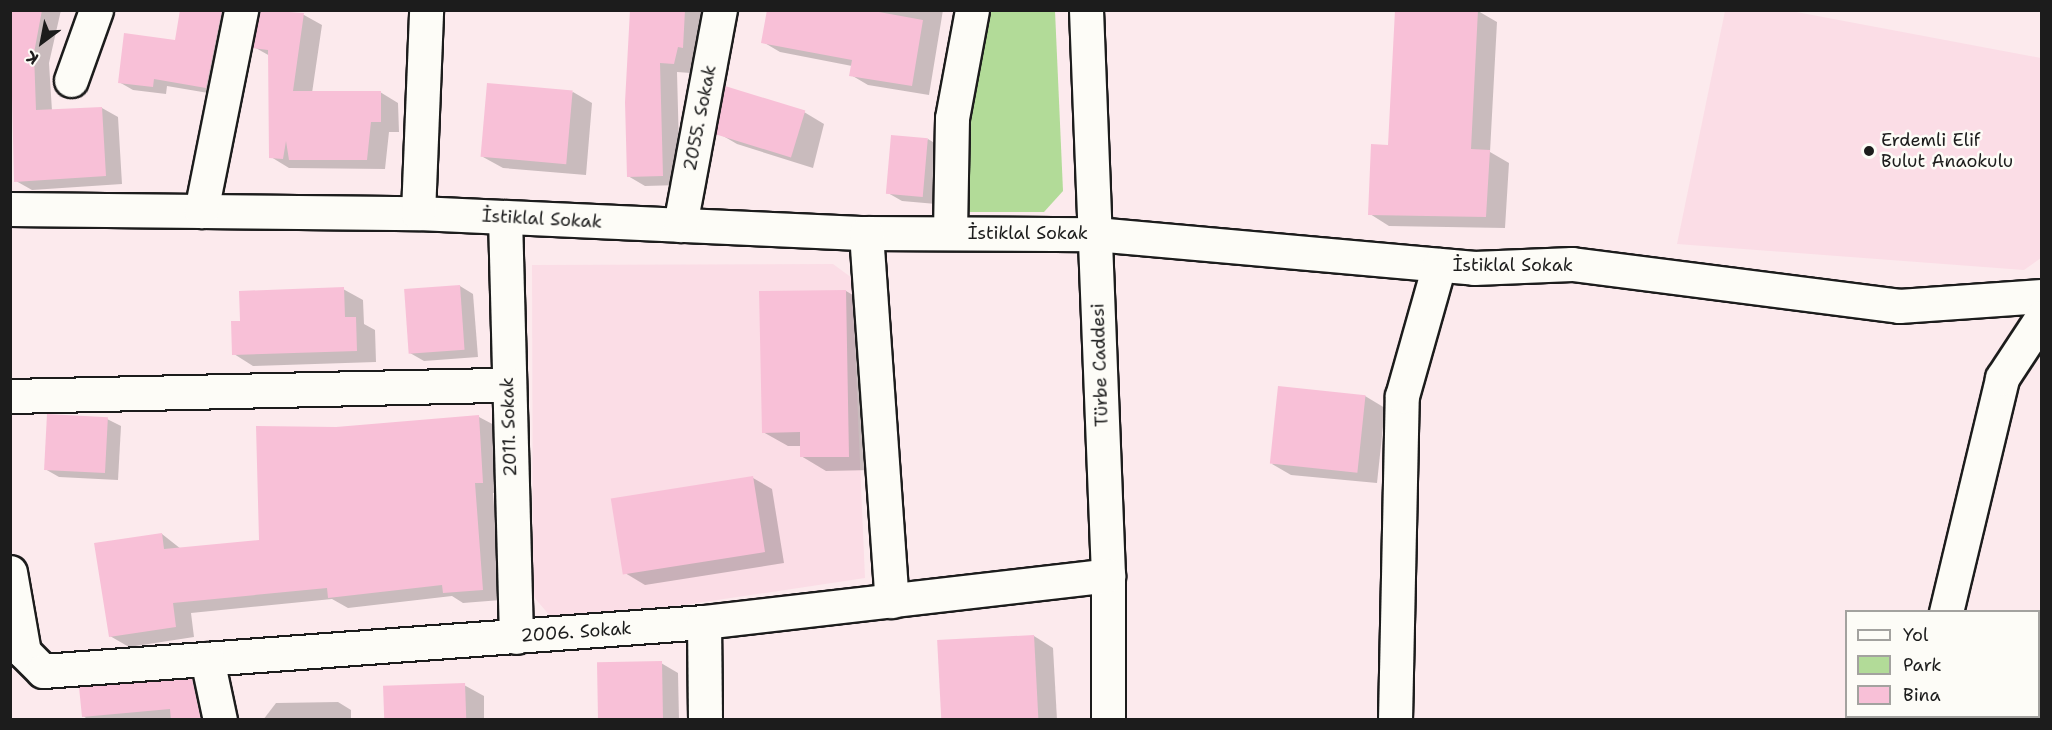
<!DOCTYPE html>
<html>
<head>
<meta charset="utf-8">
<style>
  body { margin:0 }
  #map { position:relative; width:2052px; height:730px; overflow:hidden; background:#fceaed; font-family:"Shantell Sans",sans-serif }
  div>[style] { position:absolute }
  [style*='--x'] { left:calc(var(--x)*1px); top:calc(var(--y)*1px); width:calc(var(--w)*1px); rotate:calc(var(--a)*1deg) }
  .built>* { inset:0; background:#fbdde6 }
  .green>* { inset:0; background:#b2db98 }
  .shadow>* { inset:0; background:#0003 }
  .building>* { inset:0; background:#f8c0d7; transform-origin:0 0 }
  .roads { filter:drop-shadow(2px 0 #1c1c1c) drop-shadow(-2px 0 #1c1c1c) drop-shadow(0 2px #1c1c1c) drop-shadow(0 -2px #1c1c1c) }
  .minor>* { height:33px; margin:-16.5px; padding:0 16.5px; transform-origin:16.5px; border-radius:16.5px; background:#fdfcf7 }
  .dots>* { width:16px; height:16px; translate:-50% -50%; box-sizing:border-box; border:3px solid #fdfcf7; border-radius:50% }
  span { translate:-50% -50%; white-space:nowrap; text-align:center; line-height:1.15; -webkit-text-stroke:5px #fdfcf7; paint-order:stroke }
  .street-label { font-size:18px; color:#1c1c1c }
  .poi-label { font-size:18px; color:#1c1c1c }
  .left { translate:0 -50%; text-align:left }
  .frame { position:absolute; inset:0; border:12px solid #1c1c1c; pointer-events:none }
  .legend { position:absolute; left:1845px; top:610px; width:195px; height:108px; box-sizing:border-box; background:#fdfcf7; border:2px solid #a3a29f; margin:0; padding:8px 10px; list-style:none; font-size:18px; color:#1c1c1c }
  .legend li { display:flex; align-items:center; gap:12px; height:30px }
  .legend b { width:30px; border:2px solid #a3a29f }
  .north { position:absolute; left:12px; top:12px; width:60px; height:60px; -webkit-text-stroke:4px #fdfcf7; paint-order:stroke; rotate:212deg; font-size:16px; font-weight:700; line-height:24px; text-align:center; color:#1c1c1c }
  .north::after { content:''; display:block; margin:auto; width:21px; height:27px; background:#1c1c1c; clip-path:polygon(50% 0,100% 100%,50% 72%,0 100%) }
</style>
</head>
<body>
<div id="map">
  <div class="built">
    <div style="clip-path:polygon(1725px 11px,1791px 11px,2041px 58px,2041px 258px,2024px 270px,1677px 244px)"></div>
    <div style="clip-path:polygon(833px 264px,852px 278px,865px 578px,557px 624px,533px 596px,532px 265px)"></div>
  </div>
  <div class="green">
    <div style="clip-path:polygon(985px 11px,1055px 11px,1063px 191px,1044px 212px,965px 212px,968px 103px)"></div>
  </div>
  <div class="shadow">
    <div style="clip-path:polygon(10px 10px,61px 10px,49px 63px,52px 111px,102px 108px,118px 117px,122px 184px,32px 190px,16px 181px)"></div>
    <div style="clip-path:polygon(181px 10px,238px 10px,220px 95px,167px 86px,166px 94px,133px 90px,119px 82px,176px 42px)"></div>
    <div style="clip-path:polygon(260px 10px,304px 15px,322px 25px,312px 93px,380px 92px,398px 103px,399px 132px,389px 132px,385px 169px,289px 168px,271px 157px,270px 56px,254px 47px)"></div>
    <div style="clip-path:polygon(631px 10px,703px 10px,700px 57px,695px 56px,691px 73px,677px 72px,680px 185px,645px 186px,628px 176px)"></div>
    <div style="clip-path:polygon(768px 10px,943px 10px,929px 95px,868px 85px,851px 75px,852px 66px,780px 52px,763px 42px)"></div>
    <div style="clip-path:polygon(1478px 11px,1497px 22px,1490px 152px,1509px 163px,1505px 228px,1389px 226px,1370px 214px,1389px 146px)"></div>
    <div style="clip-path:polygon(573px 92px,592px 103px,586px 175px,503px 168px,483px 157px)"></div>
    <div style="clip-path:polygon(804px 112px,824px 124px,813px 168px,737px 144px,718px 133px)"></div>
    <div style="clip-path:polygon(928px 139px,941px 147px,936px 204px,902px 201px,888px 193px)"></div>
    <div style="clip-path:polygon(460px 286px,473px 294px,478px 357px,424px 361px,410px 353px)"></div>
    <div style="clip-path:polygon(343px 289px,363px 300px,364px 324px,375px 330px,376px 362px,253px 366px,234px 354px)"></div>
    <div style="clip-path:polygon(846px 291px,870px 305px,873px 470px,826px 471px,801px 456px,801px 446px,788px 446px,763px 432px)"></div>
    <div style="clip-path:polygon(1365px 396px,1385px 408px,1377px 483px,1291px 475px,1272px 464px)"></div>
    <div style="clip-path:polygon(479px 417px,498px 427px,501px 492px,493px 493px,501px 600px,463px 603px,452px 596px,348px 608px,332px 599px,191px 613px,194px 637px,129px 647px,110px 636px,162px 534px,181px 549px,260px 541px,336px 428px)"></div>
    <div style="clip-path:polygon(107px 419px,121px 426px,118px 480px,59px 477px,45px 469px)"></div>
    <div style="clip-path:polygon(753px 478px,772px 489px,784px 563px,645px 585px,625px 573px)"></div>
    <div style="clip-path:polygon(1034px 636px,1053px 648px,1057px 720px,943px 720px)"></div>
    <div style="clip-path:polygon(661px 663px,678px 673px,679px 720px,600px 720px)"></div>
    <div style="clip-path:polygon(192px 680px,211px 692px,217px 720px,89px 720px,83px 716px)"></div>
    <div style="clip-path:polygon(464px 685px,484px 696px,484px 720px,386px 720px)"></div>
    <div style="clip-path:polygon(338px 702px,351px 710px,351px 720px,263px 720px,276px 703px)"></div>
  </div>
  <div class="building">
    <div style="clip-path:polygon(10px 10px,42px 10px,34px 53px,36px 110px,102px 107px,106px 176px,14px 182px)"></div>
    <div style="clip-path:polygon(180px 10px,222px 10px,206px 88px,154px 79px,153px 87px,118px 83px,124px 33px,175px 40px)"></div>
    <div style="clip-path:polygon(259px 10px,304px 13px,293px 91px,381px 91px,381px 122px,371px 122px,367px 160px,289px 160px,286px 141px,283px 159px,269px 158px,268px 50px,253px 48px)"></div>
    <div style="clip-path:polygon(630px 10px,685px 10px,683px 48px,678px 47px,674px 64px,660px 63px,663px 176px,627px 177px,625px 102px)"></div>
    <div style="clip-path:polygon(767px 10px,868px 10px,923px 20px,912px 86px,849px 76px,852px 60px,761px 43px)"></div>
    <div style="clip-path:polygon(1395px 10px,1478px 10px,1471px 149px,1490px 150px,1486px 217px,1368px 215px,1371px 144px,1388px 145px)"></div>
    <div style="left:487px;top:83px;width:86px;height:74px;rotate:5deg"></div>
    <div style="left:725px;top:86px;width:84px;height:49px;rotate:17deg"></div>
    <div style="left:891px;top:135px;width:37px;height:59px;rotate:5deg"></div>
    <div style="left:460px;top:285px;width:65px;height:56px;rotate:86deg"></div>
    <div style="clip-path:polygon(344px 287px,345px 317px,356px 317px,357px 351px,232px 355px,231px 321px,240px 321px,239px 291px)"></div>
    <div style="clip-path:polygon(846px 290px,849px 457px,800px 457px,800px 432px,762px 433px,759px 291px)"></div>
    <div style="left:1278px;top:386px;width:88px;height:78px;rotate:6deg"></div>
    <div style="left:47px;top:414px;width:61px;height:56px;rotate:3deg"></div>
    <div style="clip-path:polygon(479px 415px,483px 483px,475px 483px,483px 590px,443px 593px,442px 585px,328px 598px,327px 588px,173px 603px,176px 627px,109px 637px,94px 543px,162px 533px,164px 549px,259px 540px,256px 426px,336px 427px)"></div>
    <div style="left:753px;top:476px;width:77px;height:144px;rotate:81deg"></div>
    <div style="left:1034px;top:635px;width:85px;height:97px;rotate:87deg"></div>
    <div style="left:662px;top:661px;width:59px;height:65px;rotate:89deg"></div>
    <div style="clip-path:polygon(192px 679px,201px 720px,171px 720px,170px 709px,82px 717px,79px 687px)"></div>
    <div style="left:465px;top:683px;width:37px;height:82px;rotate:88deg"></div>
  </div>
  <div class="roads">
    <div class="minor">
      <div style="--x:1086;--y:10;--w:565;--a:87.77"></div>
      <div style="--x:1108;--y:575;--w:145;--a:90"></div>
      <div style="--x:71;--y:80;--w:74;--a:-70.3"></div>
      <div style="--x:10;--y:209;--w:408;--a:0.6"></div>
      <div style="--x:418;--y:213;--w:448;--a:2.6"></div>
      <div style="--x:866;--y:233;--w:229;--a:0.3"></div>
      <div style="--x:1095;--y:234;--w:381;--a:5.1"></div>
      <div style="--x:1474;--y:268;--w:98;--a:-2.3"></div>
      <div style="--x:1572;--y:264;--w:330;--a:7.3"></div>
      <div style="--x:1899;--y:306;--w:143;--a:-4"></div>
      <div style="--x:201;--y:211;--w:205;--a:-78.7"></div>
      <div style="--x:418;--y:213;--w:203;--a:-87.7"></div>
      <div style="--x:505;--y:217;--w:420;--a:88.5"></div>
      <div style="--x:680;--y:225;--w:219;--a:-79.5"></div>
      <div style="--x:866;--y:233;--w:369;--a:86"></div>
      <div style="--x:950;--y:233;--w:115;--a:-89"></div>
      <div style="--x:952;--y:118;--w:110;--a:-79.5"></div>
      <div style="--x:10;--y:396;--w:498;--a:-1.3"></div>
      <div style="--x:10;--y:572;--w:81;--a:80.1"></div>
      <div style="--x:24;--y:652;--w:27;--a:45"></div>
      <div style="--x:43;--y:671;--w:663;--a:-4.24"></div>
      <div style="--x:704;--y:622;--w:407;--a:-6.6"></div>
      <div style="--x:1946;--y:612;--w:241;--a:-76.5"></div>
      <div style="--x:2002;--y:378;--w:73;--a:-56.7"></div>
      <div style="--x:704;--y:622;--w:98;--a:89.4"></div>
      <div style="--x:207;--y:659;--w:62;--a:78"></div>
      <div style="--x:1395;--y:720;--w:324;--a:-88.8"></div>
      <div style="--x:1402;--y:396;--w:136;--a:-74.2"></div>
      <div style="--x:1920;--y:720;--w:4;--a:-76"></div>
    </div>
  </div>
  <div class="dots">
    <div style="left:1869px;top:151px;background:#1c1c1c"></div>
  </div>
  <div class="street-label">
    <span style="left:700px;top:118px;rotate:-79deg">2055. Sokak</span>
    <span style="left:542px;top:219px;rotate:3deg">İstiklal Sokak</span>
    <span style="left:1028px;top:233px">İstiklal Sokak</span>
    <span style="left:1513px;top:265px">İstiklal Sokak</span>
    <span style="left:1100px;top:365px;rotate:-92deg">Türbe Caddesi</span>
    <span style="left:509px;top:427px;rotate:-92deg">2011. Sokak</span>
    <span style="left:576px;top:632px;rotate:-4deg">2006. Sokak</span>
  </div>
  <div class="poi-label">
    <span class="left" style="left:1881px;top:151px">Erdemli Elif<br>Bulut Anaokulu</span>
  </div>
  <div class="frame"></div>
  <ul class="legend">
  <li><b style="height:8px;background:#fdfcf7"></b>Yol</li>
  <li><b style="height:16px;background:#b2db98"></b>Park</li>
  <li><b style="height:16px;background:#f8c0d7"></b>Bina</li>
  </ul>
  <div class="north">K</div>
</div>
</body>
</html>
